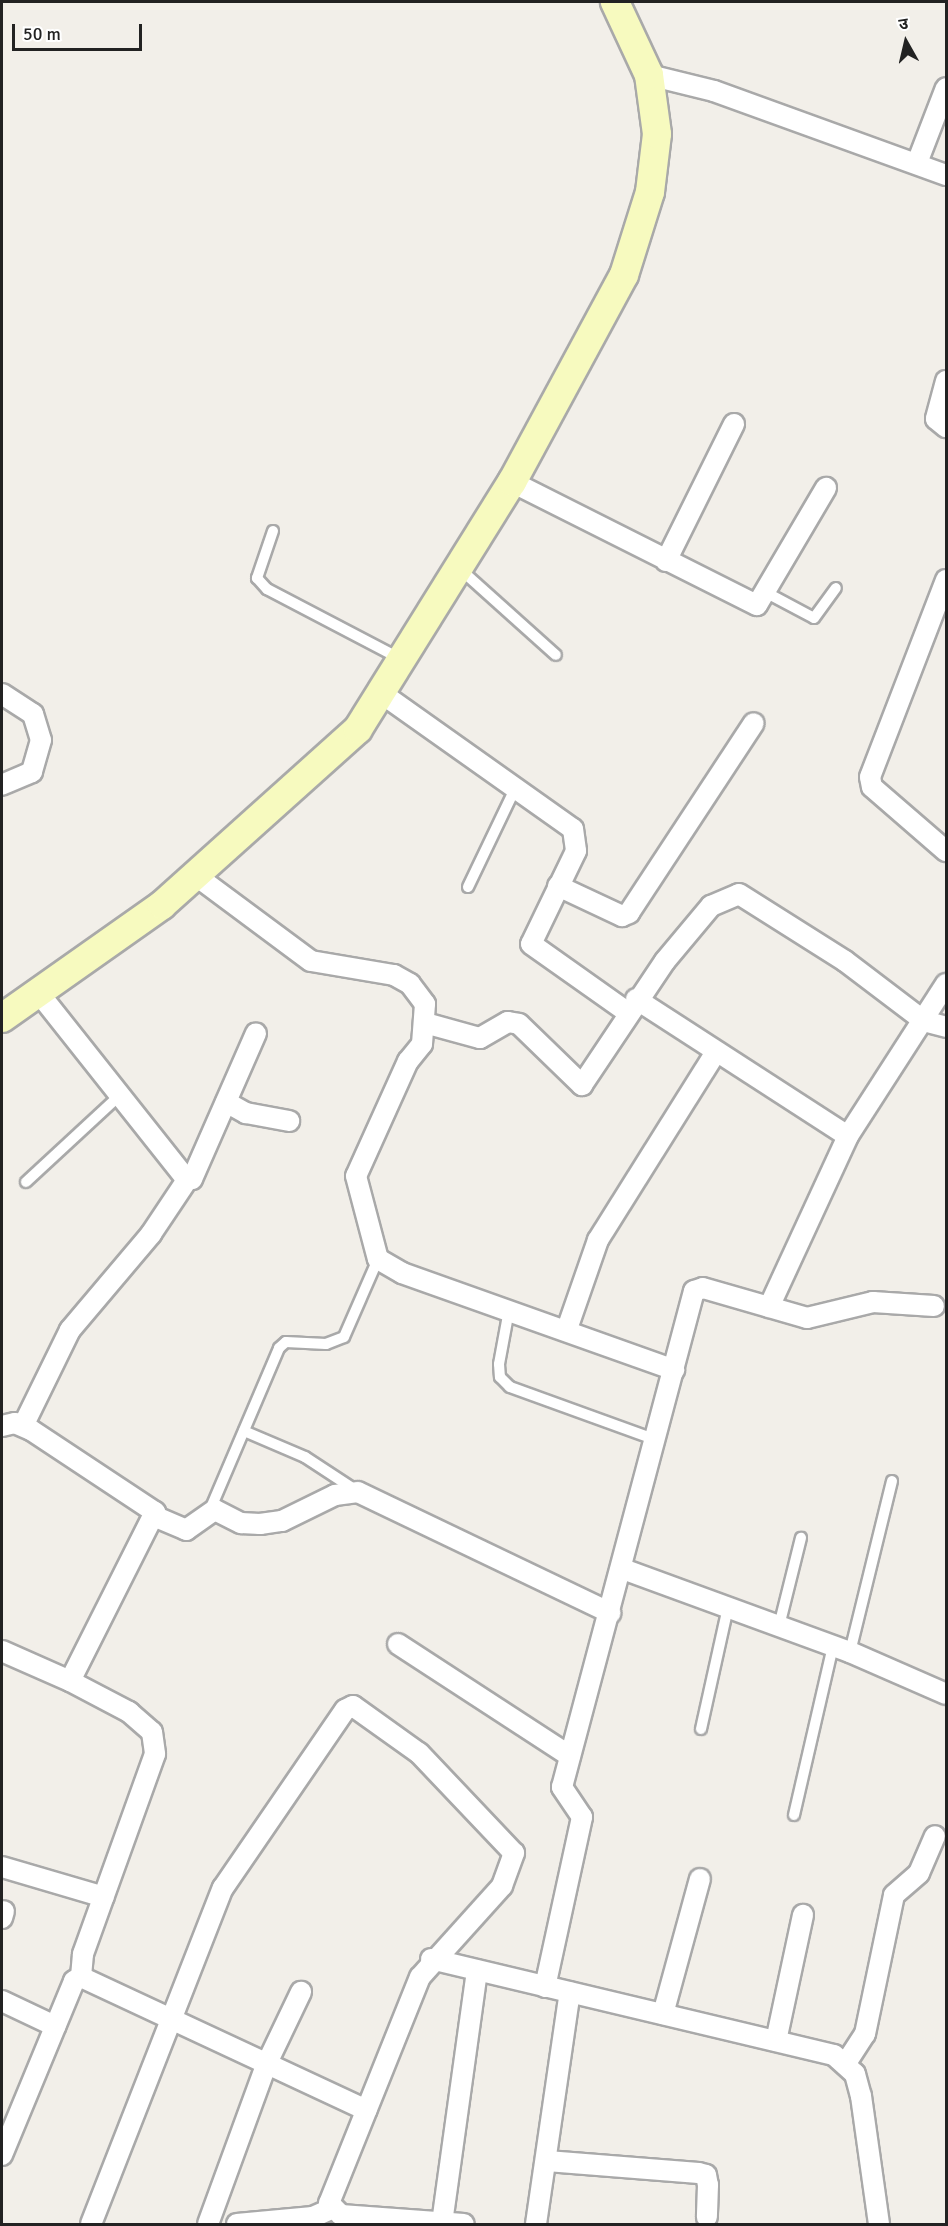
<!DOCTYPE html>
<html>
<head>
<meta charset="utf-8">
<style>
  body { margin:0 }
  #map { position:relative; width:948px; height:2226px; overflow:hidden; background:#f2efe9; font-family:Signika,"Noto Sans Devanagari",sans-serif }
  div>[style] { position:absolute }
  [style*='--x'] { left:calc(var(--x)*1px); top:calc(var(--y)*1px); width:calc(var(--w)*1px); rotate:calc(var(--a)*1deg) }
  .roads { filter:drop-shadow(2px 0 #a9a9a9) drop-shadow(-2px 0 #a9a9a9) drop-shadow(0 2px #a9a9a9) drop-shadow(0 -2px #a9a9a9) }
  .lane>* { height:10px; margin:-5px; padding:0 5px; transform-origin:5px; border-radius:5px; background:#fff }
  .street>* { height:20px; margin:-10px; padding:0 10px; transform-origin:10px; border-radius:10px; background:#fff }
  .secondary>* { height:28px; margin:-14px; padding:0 14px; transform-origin:14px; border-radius:14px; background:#f7fabf }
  span { translate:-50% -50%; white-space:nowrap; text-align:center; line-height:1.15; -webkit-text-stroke:4.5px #fff; paint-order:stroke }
  .frame { position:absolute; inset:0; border:3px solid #222; pointer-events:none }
  .north { position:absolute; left:876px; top:12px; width:60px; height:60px; -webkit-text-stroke:4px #fff; paint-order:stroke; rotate:352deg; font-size:16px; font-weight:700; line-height:24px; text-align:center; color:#222 }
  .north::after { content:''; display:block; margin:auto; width:21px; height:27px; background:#222; clip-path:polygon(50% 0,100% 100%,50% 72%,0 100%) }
  .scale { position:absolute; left:12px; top:24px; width:130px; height:27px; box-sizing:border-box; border:3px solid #222; border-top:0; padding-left:8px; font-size:18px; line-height:21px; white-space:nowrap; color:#222; -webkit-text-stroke:4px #fff; paint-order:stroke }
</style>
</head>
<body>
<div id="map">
  <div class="roads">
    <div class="lane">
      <div style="--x:273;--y:531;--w:50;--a:108.8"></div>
      <div style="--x:257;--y:578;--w:15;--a:48"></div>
      <div style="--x:267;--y:589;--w:151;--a:27.6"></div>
      <div style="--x:459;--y:568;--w:130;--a:41.9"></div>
      <div style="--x:767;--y:593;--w:53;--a:28"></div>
      <div style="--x:814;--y:618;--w:37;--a:-54"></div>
      <div style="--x:468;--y:887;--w:109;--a:-64.4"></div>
      <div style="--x:26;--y:1182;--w:127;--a:-42.8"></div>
      <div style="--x:509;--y:1310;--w:55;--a:100.5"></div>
      <div style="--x:499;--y:1364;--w:13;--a:86"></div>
      <div style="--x:500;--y:1377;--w:14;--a:45"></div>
      <div style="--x:510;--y:1387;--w:153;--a:19.9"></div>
      <div style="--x:244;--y:1431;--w:66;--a:23.1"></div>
      <div style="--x:305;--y:1457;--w:62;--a:33.2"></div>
      <div style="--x:210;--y:1510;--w:176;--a:-66.9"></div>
      <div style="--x:279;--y:1348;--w:9;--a:-41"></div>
      <div style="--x:286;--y:1342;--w:40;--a:2.9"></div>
      <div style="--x:326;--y:1344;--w:19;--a:-21"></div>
      <div style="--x:344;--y:1337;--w:85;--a:-66.4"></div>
      <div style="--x:779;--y:1626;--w:91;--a:-76"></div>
      <div style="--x:850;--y:1652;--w:176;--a:-76.2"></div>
      <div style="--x:701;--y:1729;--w:125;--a:-77.5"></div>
      <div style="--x:794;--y:1815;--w:173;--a:-77"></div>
    </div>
    <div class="street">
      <div style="--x:649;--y:75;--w:67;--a:13.8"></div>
      <div style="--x:714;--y:91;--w:247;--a:19.9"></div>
      <div style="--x:917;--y:163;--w:80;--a:-68.9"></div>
      <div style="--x:946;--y:381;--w:39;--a:105"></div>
      <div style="--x:936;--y:419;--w:13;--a:39"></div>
      <div style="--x:512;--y:482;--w:274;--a:26.7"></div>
      <div style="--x:757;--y:605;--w:136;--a:-59.5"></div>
      <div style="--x:666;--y:561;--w:153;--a:-63.6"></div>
      <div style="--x:946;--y:580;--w:211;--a:111.1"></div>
      <div style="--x:870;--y:777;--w:10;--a:79"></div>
      <div style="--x:872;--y:787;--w:98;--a:40.9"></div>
      <div style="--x:381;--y:693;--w:235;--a:35.3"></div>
      <div style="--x:573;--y:829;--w:22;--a:82"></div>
      <div style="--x:576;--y:851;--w:103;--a:115.8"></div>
      <div style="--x:531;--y:944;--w:118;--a:35.3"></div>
      <div style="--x:2;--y:694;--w:37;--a:33"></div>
      <div style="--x:33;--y:714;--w:27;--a:73"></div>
      <div style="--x:41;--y:740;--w:33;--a:106"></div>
      <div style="--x:32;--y:772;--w:33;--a:157"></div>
      <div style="--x:195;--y:875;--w:144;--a:36.6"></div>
      <div style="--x:311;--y:961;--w:84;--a:9.6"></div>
      <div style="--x:394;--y:975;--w:18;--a:29"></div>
      <div style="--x:410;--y:984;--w:25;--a:53"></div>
      <div style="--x:425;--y:1004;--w:40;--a:94.3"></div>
      <div style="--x:422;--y:1044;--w:22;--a:129"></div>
      <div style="--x:408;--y:1061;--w:126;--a:114.3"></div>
      <div style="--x:356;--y:1176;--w:86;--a:75.2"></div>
      <div style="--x:378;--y:1259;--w:28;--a:30"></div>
      <div style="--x:402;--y:1273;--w:289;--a:19.6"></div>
      <div style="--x:558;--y:886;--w:71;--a:25.1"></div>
      <div style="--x:622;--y:916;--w:8;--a:-23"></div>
      <div style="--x:629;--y:913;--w:227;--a:-56.7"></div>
      <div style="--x:38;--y:992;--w:240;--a:51.6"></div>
      <div style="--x:187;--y:1180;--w:5;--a:-11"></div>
      <div style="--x:192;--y:1179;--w:159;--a:-66.3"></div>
      <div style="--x:636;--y:999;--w:252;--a:32.9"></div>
      <div style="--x:425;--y:1023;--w:57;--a:15.3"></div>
      <div style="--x:480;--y:1038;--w:32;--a:-30"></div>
      <div style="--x:508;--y:1022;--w:11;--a:10"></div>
      <div style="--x:519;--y:1024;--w:88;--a:44.1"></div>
      <div style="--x:582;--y:1085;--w:149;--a:-56.2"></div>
      <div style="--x:665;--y:961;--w:72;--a:-50.1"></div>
      <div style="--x:711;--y:906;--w:30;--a:-23"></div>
      <div style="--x:739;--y:894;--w:125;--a:32.3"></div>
      <div style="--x:845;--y:961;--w:99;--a:37.2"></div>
      <div style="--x:924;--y:1021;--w:23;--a:15"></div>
      <div style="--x:226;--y:1102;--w:23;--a:29"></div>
      <div style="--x:246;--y:1113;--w:44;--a:10.5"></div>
      <div style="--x:769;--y:1307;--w:188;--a:-65.2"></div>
      <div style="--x:848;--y:1136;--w:181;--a:-57.2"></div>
      <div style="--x:567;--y:1329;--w:94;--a:-70.8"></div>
      <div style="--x:598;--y:1240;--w:222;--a:-57.9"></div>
      <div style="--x:2;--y:1426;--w:13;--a:-13"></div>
      <div style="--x:15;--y:1423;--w:17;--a:24"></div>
      <div style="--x:31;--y:1430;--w:149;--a:33.5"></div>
      <div style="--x:155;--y:1512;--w:189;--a:116.7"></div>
      <div style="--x:23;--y:1426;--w:107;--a:-63.9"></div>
      <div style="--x:70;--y:1330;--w:126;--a:-49.8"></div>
      <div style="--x:151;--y:1234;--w:65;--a:-56.3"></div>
      <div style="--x:156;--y:1517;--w:33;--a:23"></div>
      <div style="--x:186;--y:1530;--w:35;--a:-35"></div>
      <div style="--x:215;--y:1510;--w:29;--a:27"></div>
      <div style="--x:241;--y:1523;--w:19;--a:3"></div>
      <div style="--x:260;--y:1524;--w:22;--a:-8"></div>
      <div style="--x:282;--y:1521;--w:59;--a:-26.1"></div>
      <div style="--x:335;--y:1495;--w:23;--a:-7"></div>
      <div style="--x:358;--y:1492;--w:280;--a:25.6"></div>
      <div style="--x:623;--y:1569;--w:242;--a:20.1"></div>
      <div style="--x:850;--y:1652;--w:105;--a:23.6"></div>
      <div style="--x:398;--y:1644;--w:205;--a:33.1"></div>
      <div style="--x:2;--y:1651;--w:74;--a:23.8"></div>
      <div style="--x:70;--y:1681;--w:67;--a:27.7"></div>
      <div style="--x:129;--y:1712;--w:30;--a:41"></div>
      <div style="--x:152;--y:1732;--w:22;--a:82"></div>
      <div style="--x:155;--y:1754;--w:213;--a:109.8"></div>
      <div style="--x:83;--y:1954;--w:23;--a:95"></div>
      <div style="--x:2;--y:1867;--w:106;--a:16.4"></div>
      <div style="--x:2;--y:1918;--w:7;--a:-74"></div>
      <div style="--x:431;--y:1959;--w:414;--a:13.4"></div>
      <div style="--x:834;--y:2055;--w:28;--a:42"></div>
      <div style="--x:855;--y:2074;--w:23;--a:75"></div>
      <div style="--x:861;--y:2096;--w:129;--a:82"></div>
      <div style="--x:545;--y:1987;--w:174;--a:-77.7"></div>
      <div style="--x:582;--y:1817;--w:36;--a:-124"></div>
      <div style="--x:562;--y:1787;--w:513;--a:-75.1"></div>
      <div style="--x:694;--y:1291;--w:9;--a:-18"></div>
      <div style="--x:703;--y:1288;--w:108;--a:16.1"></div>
      <div style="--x:807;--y:1318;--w:68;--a:-13.6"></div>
      <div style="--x:873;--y:1302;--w:61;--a:3.8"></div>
      <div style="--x:2;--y:2001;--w:59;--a:25.3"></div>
      <div style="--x:663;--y:2014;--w:140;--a:-74.7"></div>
      <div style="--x:776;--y:2041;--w:129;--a:-77.9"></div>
      <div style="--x:846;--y:2063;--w:35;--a:-57"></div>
      <div style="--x:865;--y:2034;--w:142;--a:-78.2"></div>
      <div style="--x:894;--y:1895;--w:33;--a:-41"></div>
      <div style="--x:919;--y:1873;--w:40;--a:-66.6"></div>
      <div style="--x:2;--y:2155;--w:188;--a:-67.5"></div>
      <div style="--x:74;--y:1981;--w:8;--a:-30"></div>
      <div style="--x:81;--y:1977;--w:315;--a:25"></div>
      <div style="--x:547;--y:2161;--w:152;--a:4.5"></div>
      <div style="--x:699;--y:2173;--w:7;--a:16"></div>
      <div style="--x:706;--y:2175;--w:10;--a:79"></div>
      <div style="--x:708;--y:2185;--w:32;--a:92"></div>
      <div style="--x:442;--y:2223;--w:255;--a:-82.1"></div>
      <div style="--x:91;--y:2224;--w:361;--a:-68.6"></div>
      <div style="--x:223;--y:1888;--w:216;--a:-55.6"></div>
      <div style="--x:345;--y:1710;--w:9;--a:-27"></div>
      <div style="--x:353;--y:1706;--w:81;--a:35.5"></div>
      <div style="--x:419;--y:1753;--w:138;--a:46.5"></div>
      <div style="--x:514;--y:1853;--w:35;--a:110"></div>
      <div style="--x:502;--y:1886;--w:122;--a:132"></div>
      <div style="--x:420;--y:1977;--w:244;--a:111.9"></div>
      <div style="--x:329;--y:2203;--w:17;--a:45"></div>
      <div style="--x:341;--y:2215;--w:123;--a:4.2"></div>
      <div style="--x:208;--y:2224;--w:171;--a:-69.9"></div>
      <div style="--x:267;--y:2063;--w:79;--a:-64.4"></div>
      <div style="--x:237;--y:2224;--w:76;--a:-5.3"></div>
      <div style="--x:313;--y:2217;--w:20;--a:-24"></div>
      <div style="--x:536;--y:2224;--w:234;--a:-81.7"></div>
    </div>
    <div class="secondary">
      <div style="--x:2;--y:1018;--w:196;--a:-35.2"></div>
      <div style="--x:162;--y:905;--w:263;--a:-41.9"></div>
      <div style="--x:358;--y:729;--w:291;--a:-58.1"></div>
      <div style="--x:512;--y:482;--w:235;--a:-61.6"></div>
      <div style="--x:624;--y:275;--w:87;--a:-72.6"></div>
      <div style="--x:650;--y:192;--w:58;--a:-83.1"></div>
      <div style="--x:657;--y:134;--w:60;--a:-97.7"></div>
      <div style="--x:649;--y:75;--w:81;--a:-115"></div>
    </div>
  </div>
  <div class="frame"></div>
  <div class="north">उ</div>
  <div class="scale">50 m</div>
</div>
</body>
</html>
